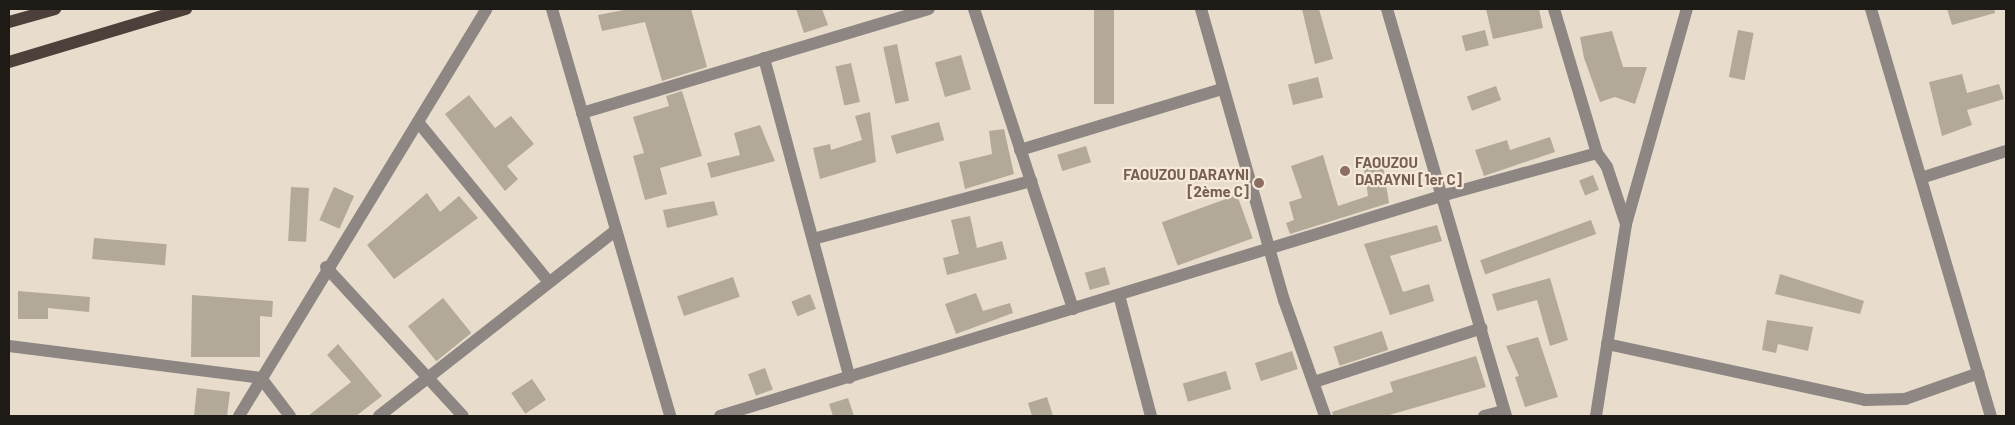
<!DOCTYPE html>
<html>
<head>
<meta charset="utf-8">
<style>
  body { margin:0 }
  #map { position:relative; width:2015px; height:425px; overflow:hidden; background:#e8ddcd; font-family:Barlow,sans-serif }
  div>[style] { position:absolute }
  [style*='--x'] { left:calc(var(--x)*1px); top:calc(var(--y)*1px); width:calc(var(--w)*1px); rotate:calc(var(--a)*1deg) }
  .building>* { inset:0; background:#b3a999; transform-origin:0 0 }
  .minor>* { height:12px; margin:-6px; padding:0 6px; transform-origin:6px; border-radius:6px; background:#8e8683 }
  .primary>* { height:12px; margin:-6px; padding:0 6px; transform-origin:6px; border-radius:6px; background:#4d3f3a }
  .dots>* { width:14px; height:14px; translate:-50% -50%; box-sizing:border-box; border:2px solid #f5eada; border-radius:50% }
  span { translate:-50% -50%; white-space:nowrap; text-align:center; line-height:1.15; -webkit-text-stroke:4.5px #f5eada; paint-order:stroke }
  .education-label { font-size:15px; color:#785e54; font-weight:700 }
  .left { translate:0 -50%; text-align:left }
  .right { translate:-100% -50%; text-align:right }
  .frame { position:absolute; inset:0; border:10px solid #1e1a15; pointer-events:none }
</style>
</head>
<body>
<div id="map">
  <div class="building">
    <div style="clip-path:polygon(629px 9px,691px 9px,707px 67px,662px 81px,645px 22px,602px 31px,598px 15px)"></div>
    <div style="clip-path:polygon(796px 9px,822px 9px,828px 25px,804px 33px)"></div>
    <div style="left:1094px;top:9px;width:20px;height:95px"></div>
    <div style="clip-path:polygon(1302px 9px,1319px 9px,1333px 59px,1315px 64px)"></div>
    <div style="clip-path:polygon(1486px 9px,1539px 9px,1543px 28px,1493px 39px)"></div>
    <div style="clip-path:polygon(1947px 9px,1994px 9px,1995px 13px,1952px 25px)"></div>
    <div style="left:1485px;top:30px;width:16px;height:24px;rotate:76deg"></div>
    <div style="left:1738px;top:30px;width:16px;height:48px;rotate:11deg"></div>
    <div style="clip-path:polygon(1612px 31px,1623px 67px,1647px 67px,1635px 104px,1615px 97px,1600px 102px,1584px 58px,1580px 37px)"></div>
    <div style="left:897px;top:44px;width:58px;height:14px;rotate:78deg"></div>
    <div style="left:961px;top:55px;width:36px;height:27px;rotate:74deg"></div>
    <div style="left:851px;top:63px;width:40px;height:16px;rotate:77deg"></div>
    <div style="clip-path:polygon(1962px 74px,1967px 93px,1999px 84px,2004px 99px,1967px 110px,1972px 125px,1942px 136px,1929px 82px)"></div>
    <div style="left:1318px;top:77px;width:21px;height:31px;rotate:76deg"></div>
    <div style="left:1496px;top:86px;width:15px;height:31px;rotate:70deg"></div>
    <div style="clip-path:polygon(682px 91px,702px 156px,660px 168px,667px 194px,645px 200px,633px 156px,644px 153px,633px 117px,669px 106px,666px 96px)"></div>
    <div style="clip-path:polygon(469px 95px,495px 128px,511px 116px,534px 144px,507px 166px,518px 179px,505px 191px,445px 114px)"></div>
    <div style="clip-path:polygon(870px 112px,876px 162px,820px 179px,813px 148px,830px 144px,831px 150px,862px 140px,855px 116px)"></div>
    <div style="left:939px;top:122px;width:19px;height:50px;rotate:74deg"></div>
    <div style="clip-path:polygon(760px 125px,775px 161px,711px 178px,707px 163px,740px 155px,734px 133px)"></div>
    <div style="clip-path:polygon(1004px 129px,1014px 174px,965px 189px,959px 162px,992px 154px,989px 131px)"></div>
    <div style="clip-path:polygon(1550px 137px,1555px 152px,1484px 176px,1475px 150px,1507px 140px,1510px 150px)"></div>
    <div style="left:1086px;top:146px;width:17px;height:30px;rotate:73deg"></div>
    <div style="clip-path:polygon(1323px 155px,1338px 206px,1368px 196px,1364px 169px,1383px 166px,1389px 203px,1290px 234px,1286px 223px,1294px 220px,1289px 202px,1302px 198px,1291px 166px)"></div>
    <div style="left:1593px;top:175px;width:16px;height:15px;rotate:68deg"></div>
    <div style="left:291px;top:187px;width:18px;height:54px;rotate:3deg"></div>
    <div style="left:334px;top:187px;width:22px;height:36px;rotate:24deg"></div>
    <div style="clip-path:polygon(427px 193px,440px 212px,459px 196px,478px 218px,394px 279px,367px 245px)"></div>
    <div style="left:1237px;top:195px;width:46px;height:80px;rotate:70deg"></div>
    <div style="clip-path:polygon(714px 201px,718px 215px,667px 228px,663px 210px)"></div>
    <div style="clip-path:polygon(970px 216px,977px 248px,1002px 241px,1007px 259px,947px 275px,943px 258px,959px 254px,951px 220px)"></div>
    <div style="left:1591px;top:220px;width:15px;height:118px;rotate:70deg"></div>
    <div style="clip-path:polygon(1437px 225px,1442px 241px,1390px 256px,1403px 292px,1429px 284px,1434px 301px,1390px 315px,1364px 244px)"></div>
    <div style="left:94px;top:238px;width:73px;height:21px;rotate:5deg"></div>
    <div style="left:1105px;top:267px;width:18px;height:21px;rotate:74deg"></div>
    <div style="clip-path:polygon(1780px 274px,1864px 301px,1860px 314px,1775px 294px)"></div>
    <div style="left:733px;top:277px;width:21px;height:59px;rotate:71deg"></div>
    <div style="clip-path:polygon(1550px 278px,1568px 340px,1550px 346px,1537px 300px,1497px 311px,1492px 294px)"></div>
    <div style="clip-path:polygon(18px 291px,90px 297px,89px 312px,48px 308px,48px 319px,18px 319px)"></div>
    <div style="clip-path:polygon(976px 293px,983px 311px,1010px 303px,1013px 313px,956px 334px,945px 304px)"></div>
    <div style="left:810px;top:294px;width:16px;height:20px;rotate:68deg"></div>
    <div style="clip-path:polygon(192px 295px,273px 301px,272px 317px,260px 316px,260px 357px,191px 357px)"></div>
    <div style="left:443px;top:298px;width:45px;height:45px;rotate:51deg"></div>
    <div style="clip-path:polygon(1767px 320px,1813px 327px,1808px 351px,1778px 344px,1776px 353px,1762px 350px)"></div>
    <div style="left:1382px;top:331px;width:20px;height:51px;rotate:72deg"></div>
    <div style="clip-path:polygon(1538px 337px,1558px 397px,1525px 407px,1515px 377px,1519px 376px,1506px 346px)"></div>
    <div style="clip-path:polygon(338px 344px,382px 396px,356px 416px,308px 416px,351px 382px,327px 355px)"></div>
    <div style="left:1292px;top:351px;width:19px;height:39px;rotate:72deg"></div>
    <div style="clip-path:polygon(1476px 356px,1486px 387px,1386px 416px,1333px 416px,1332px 412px,1393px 392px,1390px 382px)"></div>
    <div style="left:765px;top:368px;width:23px;height:18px;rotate:70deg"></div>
    <div style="left:1226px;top:371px;width:19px;height:45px;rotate:74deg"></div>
    <div style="left:532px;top:379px;width:25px;height:25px;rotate:56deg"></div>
    <div style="clip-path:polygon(197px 388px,230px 392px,227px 416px,194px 416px)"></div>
    <div style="clip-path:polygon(1047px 397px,1053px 416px,1032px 416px,1028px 403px)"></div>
    <div style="clip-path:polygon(848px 398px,854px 416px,833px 416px,829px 404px)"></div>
  </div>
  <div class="minor">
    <div style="--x:552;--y:9;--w:424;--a:73.8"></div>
    <div style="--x:974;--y:9;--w:316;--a:71.7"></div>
    <div style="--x:1201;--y:9;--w:303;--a:74.1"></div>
    <div style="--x:1284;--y:300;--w:123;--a:70.5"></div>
    <div style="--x:1387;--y:9;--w:424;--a:73.7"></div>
    <div style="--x:1554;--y:9;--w:150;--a:73.4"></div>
    <div style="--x:1597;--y:153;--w:17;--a:54"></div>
    <div style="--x:1607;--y:167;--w:60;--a:71.6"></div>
    <div style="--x:1871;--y:9;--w:424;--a:73.6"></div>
    <div style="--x:764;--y:58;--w:331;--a:75"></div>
    <div style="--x:582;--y:113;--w:362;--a:-16.7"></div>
    <div style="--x:418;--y:122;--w:207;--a:50.7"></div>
    <div style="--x:1020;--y:150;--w:211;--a:-16.8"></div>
    <div style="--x:1924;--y:177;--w:86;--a:-17.6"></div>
    <div style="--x:813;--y:239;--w:226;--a:-14.9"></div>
    <div style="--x:326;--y:267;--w:202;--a:47.4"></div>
    <div style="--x:1119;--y:295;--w:125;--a:75.2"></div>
    <div style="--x:1607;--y:344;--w:264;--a:12.2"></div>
    <div style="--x:1865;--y:400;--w:40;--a:-1.4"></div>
    <div style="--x:1905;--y:399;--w:78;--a:-19.4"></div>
    <div style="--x:9;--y:346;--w:254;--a:7.2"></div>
    <div style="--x:261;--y:378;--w:48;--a:52.7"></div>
    <div style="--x:1314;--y:382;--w:176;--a:-17.8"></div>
    <div style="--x:239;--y:416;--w:476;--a:-58.7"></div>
    <div style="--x:379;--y:416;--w:301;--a:-38.1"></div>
    <div style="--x:720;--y:416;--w:754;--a:-16.97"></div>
    <div style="--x:1441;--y:196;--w:162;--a:-15.4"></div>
    <div style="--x:1484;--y:416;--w:21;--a:-14"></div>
    <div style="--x:1596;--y:416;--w:194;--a:-81.1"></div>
    <div style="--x:1626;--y:224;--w:223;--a:-74.2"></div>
  </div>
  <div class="primary">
    <div style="--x:9;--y:22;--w:48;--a:-15.8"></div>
    <div style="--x:9;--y:62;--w:185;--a:-16.7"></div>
  </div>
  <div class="dots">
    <div style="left:1345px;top:171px;background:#8d6e63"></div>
    <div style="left:1259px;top:183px;background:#8d6e63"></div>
  </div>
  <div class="education-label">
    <span class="left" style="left:1355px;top:171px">FAOUZOU<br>DARAYNI [1er C]</span>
    <span class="right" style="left:1249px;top:183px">FAOUZOU DARAYNI<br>[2ème C]</span>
  </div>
  <div class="frame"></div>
</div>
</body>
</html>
